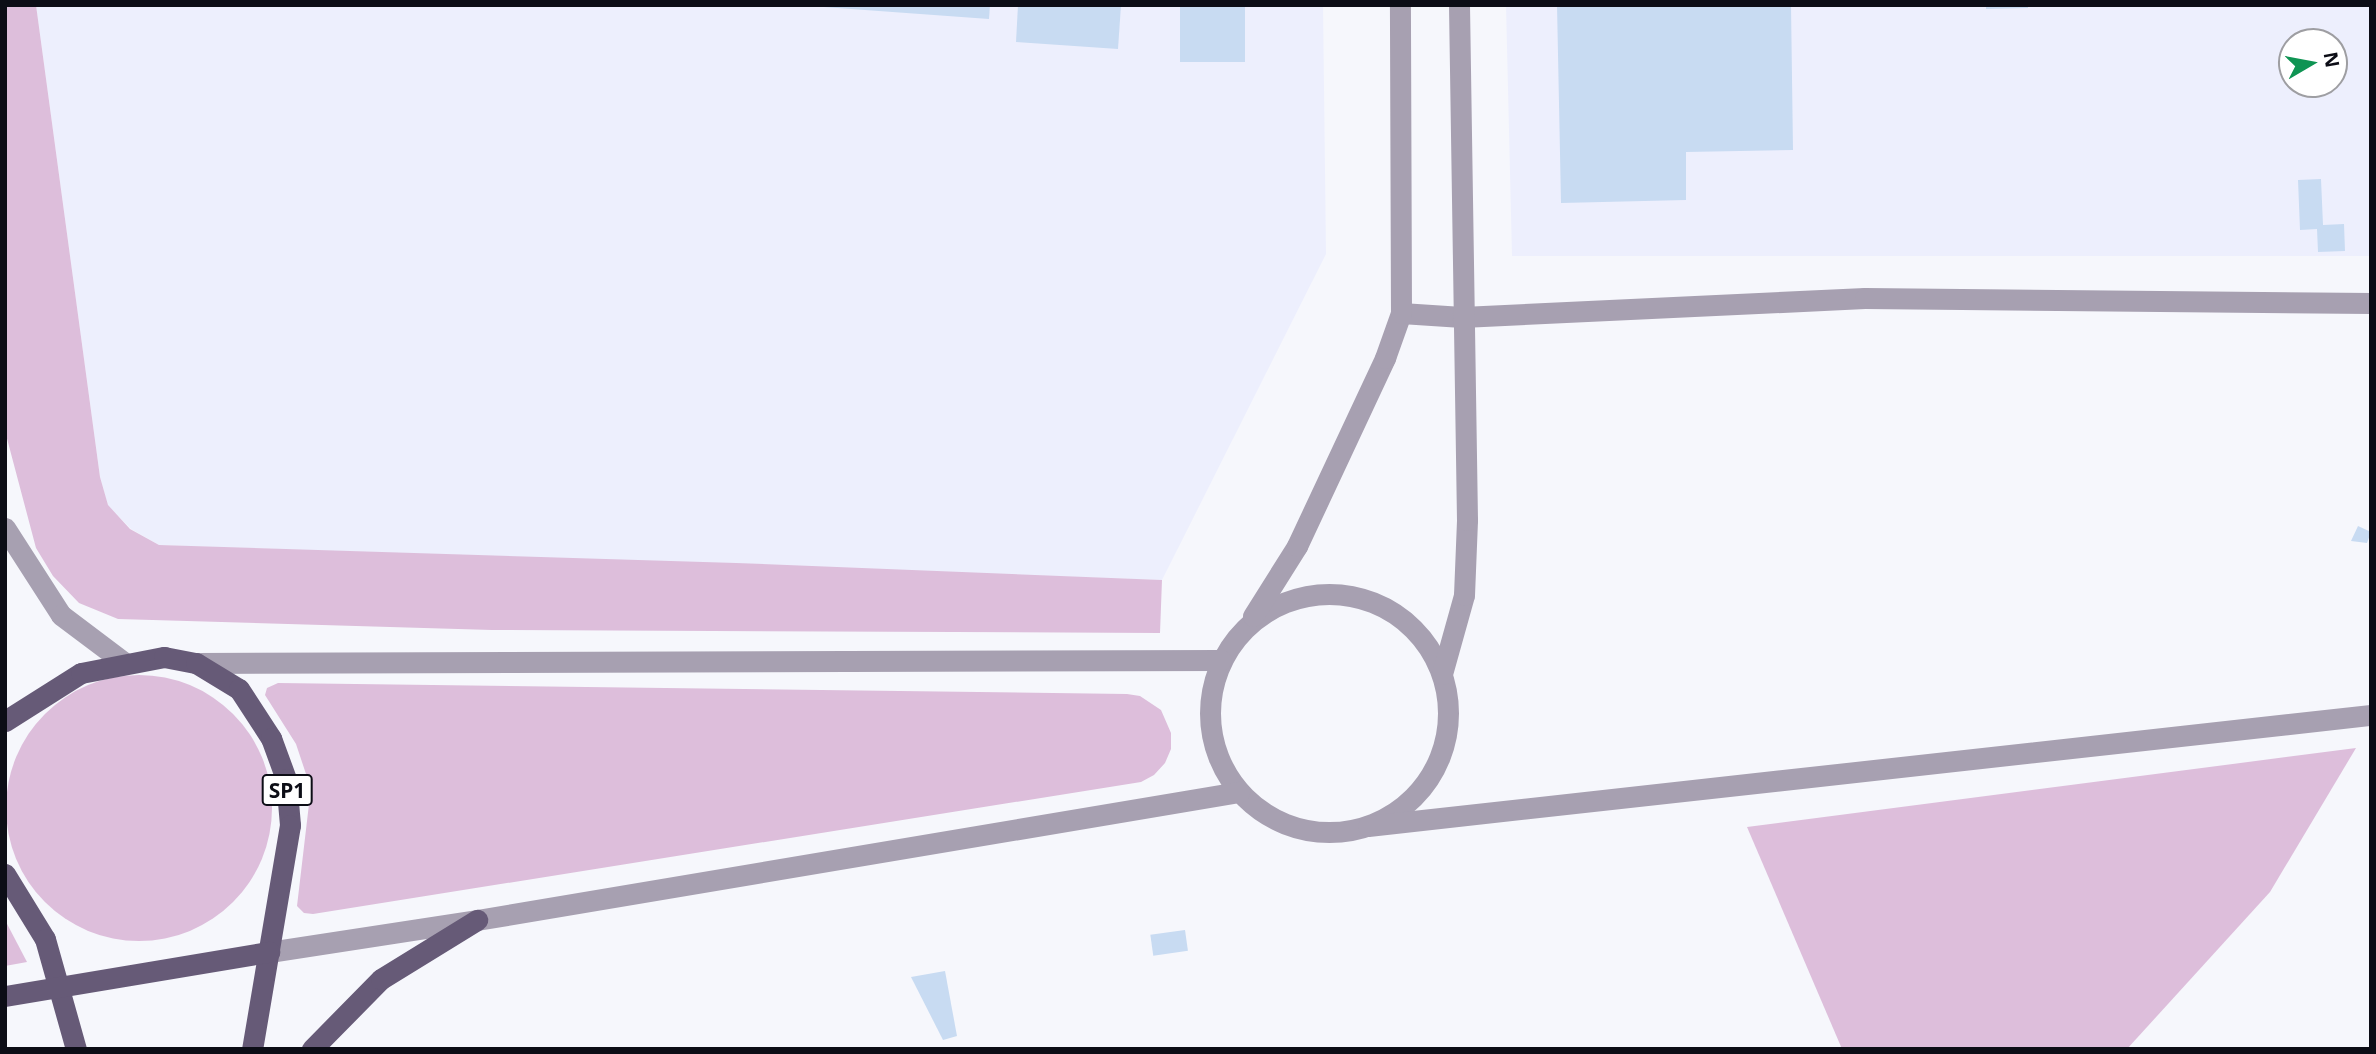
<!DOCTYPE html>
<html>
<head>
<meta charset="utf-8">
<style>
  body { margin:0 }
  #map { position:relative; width:2376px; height:1054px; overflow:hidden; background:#f6f7fc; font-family:"Noto Sans",sans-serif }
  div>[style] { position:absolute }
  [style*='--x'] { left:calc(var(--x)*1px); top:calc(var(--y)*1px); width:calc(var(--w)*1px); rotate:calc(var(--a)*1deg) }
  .built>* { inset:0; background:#edeffd }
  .green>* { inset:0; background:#ddbedb }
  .round { border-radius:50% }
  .building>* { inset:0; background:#c8dbf2; transform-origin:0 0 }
  .minor>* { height:21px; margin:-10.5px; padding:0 10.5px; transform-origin:10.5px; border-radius:10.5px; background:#a7a0b1 }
  .minor>.ring { margin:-10.5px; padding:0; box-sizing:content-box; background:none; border:21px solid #a7a0b1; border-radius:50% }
  .major>* { height:21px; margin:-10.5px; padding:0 10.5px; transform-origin:10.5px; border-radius:10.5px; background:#665a77 }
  span { translate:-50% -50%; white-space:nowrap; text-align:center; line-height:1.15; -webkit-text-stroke:5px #fff; paint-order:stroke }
  .shield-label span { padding:2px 5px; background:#fff; border:2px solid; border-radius:5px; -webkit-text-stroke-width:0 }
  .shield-label { font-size:21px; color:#0c0d16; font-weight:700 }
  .frame { position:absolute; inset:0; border:7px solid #0c0d16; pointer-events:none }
  .north { position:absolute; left:2278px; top:28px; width:70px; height:70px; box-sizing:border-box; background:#fff; border:2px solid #9e9ea2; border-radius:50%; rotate:80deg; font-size:19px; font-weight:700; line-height:28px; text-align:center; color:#0c0d16 }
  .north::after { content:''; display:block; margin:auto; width:24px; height:32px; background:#0f9453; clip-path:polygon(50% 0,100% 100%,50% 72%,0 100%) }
</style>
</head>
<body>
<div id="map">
  <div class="built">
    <div style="clip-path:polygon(36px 5px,1323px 5px,1326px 254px,1162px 580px,159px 545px,131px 529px,108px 506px,100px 477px)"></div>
    <div style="clip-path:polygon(evenodd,1506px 5px,2371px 5px,2371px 256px,1512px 256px,1506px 5px,2292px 42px,2334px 42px,2334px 84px,2292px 84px,2292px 42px)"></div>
  </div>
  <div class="green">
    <div style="clip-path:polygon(5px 5px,36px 5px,100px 477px,108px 505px,130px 529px,159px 545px,736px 563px,1162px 580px,1160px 633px,492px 630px,118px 619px,79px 603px,53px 576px,36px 548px,5px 431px)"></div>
    <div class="round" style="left:6px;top:675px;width:266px;height:266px"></div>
    <div style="clip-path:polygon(278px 683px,1127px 694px,1140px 696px,1161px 710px,1171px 733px,1171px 749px,1165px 763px,1154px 775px,1141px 782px,313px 914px,304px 913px,297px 906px,309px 804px,307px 777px,296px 744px,265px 695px,267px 688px)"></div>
    <div style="clip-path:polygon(2356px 748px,2270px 892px,2127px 1049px,1842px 1049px,1747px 827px)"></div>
    <div style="clip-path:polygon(5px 920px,27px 962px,5px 966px)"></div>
  </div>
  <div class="building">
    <div style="clip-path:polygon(796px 5px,990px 5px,989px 19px)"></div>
    <div style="clip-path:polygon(1018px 5px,1121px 5px,1118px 49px,1016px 42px)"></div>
    <div style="left:1180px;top:5px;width:65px;height:57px"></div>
    <div style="clip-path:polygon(1557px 5px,1791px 5px,1793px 150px,1686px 152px,1686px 200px,1561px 203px)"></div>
    <div style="clip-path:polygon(1986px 5px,2028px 5px,2028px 8px,1986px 9px)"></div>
    <div style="clip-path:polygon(2321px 179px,2323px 225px,2344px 224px,2345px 251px,2318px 252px,2317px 229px,2300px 230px,2298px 180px)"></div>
    <div style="clip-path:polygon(2358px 526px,2371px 532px,2367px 543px,2351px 541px)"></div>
    <div style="left:1185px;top:930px;width:21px;height:35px;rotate:82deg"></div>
    <div style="clip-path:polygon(945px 971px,957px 1036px,943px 1040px,911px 977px)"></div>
  </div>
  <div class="minor">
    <div style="--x:1401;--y:313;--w:61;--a:3.8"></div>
    <div style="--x:1462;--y:317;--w:403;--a:-2.7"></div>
    <div style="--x:1865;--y:298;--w:506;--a:0.57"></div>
    <div style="--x:5;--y:528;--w:103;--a:57.2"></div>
    <div style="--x:61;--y:615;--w:80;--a:36.9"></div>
    <div class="ring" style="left:1210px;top:594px;width:217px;height:217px"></div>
    <div style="--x:1253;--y:616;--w:83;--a:-57.8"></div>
    <div style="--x:1297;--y:546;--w:208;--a:-64.9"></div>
    <div style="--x:1385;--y:358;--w:48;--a:-70.4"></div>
    <div style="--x:1401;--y:313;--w:308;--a:-90.2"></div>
    <div style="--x:196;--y:663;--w:1025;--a:-0.17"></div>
    <div style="--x:1442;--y:674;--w:82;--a:-74.4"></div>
    <div style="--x:1464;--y:595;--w:75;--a:-87.7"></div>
    <div style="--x:1467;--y:520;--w:515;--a:-90.89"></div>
    <div style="--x:1368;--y:826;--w:1009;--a:-6.32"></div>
    <div style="--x:269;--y:952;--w:210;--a:-8.7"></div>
    <div style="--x:477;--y:920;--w:773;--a:-9.54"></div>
  </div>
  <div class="major">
    <div style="--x:5;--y:721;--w:90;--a:-32.3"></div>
    <div style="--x:81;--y:673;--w:85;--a:-10.9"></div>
    <div style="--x:164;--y:657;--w:33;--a:11"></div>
    <div style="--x:196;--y:663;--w:50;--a:31.2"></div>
    <div style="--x:239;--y:689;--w:59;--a:56.9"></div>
    <div style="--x:271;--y:738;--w:44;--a:69.9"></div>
    <div style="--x:286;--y:779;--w:46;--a:85"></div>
    <div style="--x:290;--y:825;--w:227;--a:99.6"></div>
    <div style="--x:5;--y:874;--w:76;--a:58.4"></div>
    <div style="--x:45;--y:939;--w:114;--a:74.3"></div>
    <div style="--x:5;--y:996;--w:268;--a:-9.5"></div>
    <div style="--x:312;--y:1049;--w:98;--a:-45.4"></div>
    <div style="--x:381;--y:979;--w:113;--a:-31.6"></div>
  </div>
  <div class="shield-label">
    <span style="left:287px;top:790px">SP1</span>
  </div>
  <div class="frame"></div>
  <div class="north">N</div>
</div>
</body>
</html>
